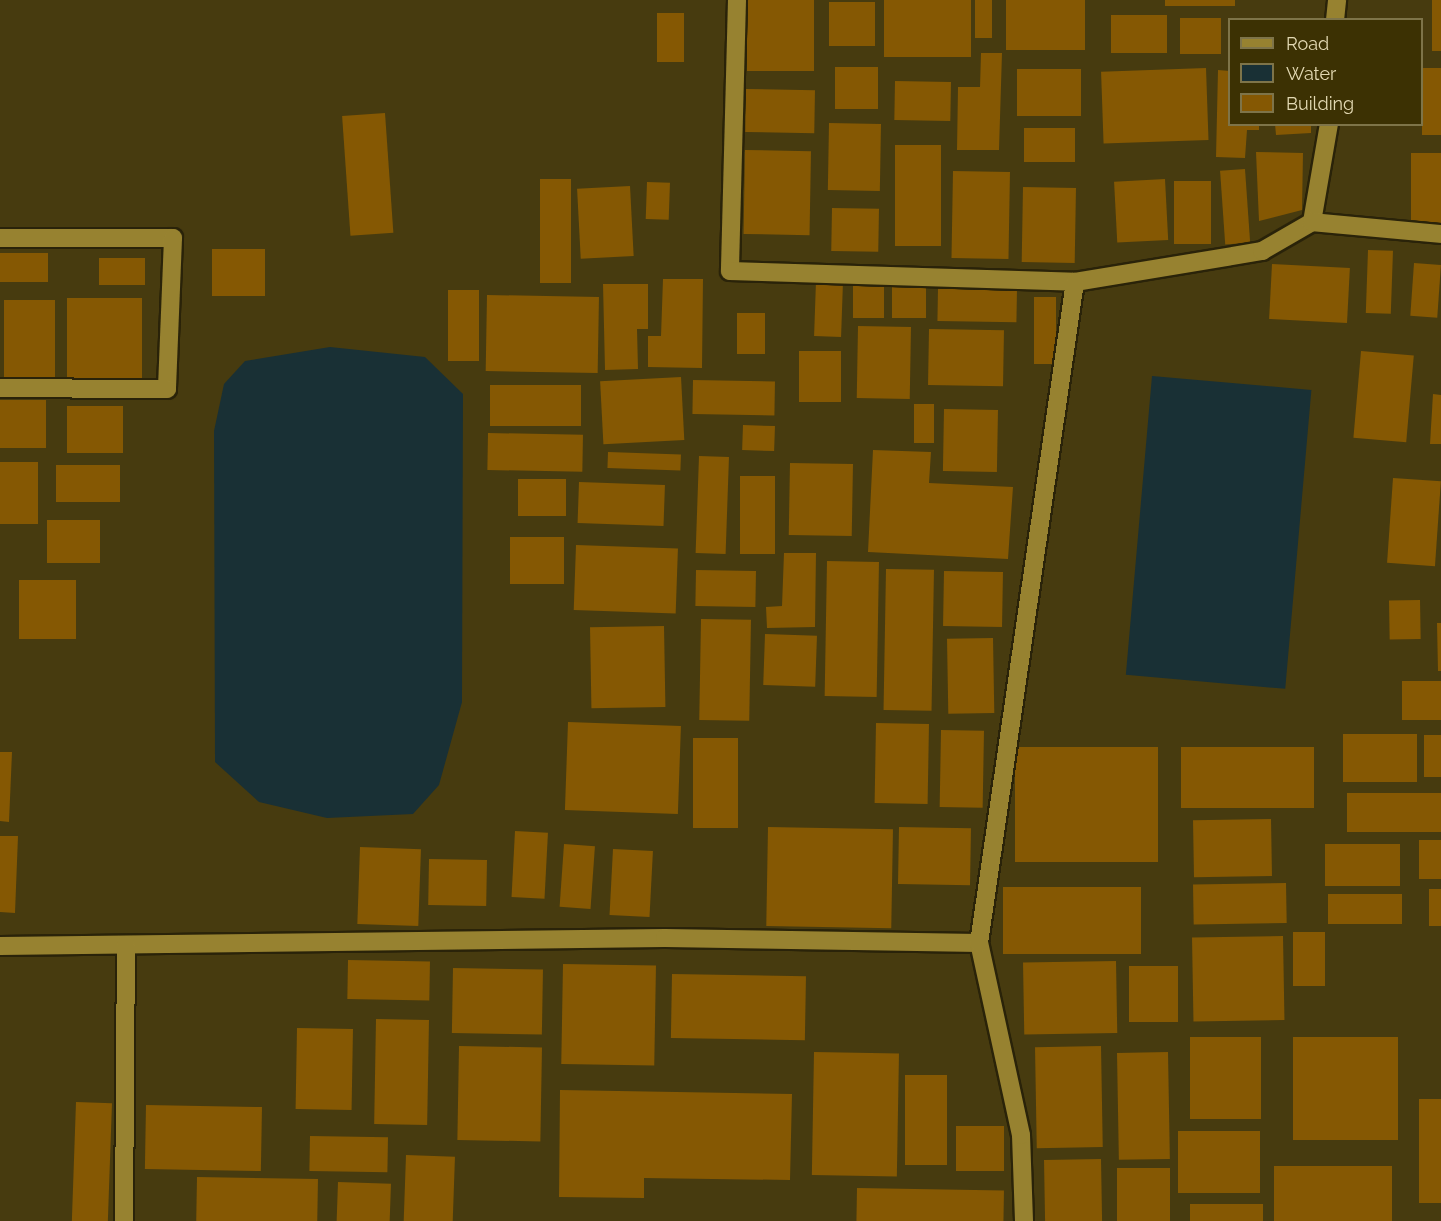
<!DOCTYPE html>
<html>
<head>
<meta charset="utf-8">
<style>
  body { margin:0 }
  #map { position:relative; width:1441px; height:1221px; overflow:hidden; background:#473b0f; font-family:Raleway,sans-serif }
  div>[style] { position:absolute }
  [style*='--x'] { left:calc(var(--x)*1px); top:calc(var(--y)*1px); width:calc(var(--w)*1px); rotate:calc(var(--a)*1deg) }
  .water>* { inset:0; background:#193035; transform-origin:0 0 }
  .building>* { inset:0; background:#855803; transform-origin:0 0 }
  .roads { filter:drop-shadow(2px 0 #2a2309) drop-shadow(-2px 0 #2a2309) drop-shadow(0 2px #2a2309) drop-shadow(0 -2px #2a2309) }
  .minor>* { height:18px; margin:-9px; padding:0 9px; transform-origin:9px; border-radius:9px; background:#978230 }
  span { translate:-50% -50%; white-space:nowrap; text-align:center; line-height:1.15; -webkit-text-stroke:5px #3c3103; paint-order:stroke }
  .legend { position:absolute; left:1228px; top:18px; width:195px; height:108px; box-sizing:border-box; background:#3c3103; border:2px solid #7e7449; margin:0; padding:8px 10px; list-style:none; font-size:18px; color:#e2d8b2 }
  .legend li { display:flex; align-items:center; gap:12px; height:30px }
  .legend b { width:30px; border:2px solid #7e7449 }
</style>
</head>
<body>
<div id="map">
  <div class="water">
    <div style="clip-path:polygon(330px 347px,425px 357px,463px 394px,462px 702px,439px 785px,413px 814px,327px 818px,259px 802px,215px 762px,214px 431px,224px 384px,245px 361px)"></div>
    <div style="left:1152px;top:376px;width:160px;height:300px;rotate:5deg"></div>
  </div>
  <div class="building">
    <div style="left:747px;top:0;width:67px;height:71px"></div>
    <div style="left:884px;top:0;width:87px;height:57px"></div>
    <div style="left:975px;top:0;width:17px;height:38px"></div>
    <div style="left:1006px;top:0;width:79px;height:50px"></div>
    <div style="left:1165px;top:0;width:70px;height:6px"></div>
    <div style="left:1432px;top:0;width:9px;height:51px"></div>
    <div style="left:829px;top:2px;width:46px;height:44px"></div>
    <div style="left:657px;top:13px;width:27px;height:49px"></div>
    <div style="left:1111px;top:15px;width:56px;height:38px"></div>
    <div style="left:1180px;top:18px;width:41px;height:36px"></div>
    <div style="clip-path:polygon(981px 53px,1002px 53px,999px 150px,957px 150px,958px 87px,980px 87px)"></div>
    <div style="left:835px;top:67px;width:43px;height:42px"></div>
    <div style="left:1206px;top:68px;width:72px;height:105px;rotate:88deg"></div>
    <div style="left:1422px;top:68px;width:19px;height:67px"></div>
    <div style="left:1017px;top:69px;width:64px;height:47px"></div>
    <div style="clip-path:polygon(1218px 70px,1230px 71px,1230px 124px,1259px 124px,1259px 130px,1247px 130px,1245px 158px,1216px 157px)"></div>
    <div style="left:895px;top:81px;width:56px;height:39px;rotate:1deg"></div>
    <div style="left:746px;top:89px;width:69px;height:43px;rotate:1deg"></div>
    <div style="left:385px;top:113px;width:120px;height:43px;rotate:86deg"></div>
    <div style="left:829px;top:123px;width:52px;height:67px;rotate:1deg"></div>
    <div style="clip-path:polygon(1275px 124px,1311px 124px,1311px 133px,1276px 135px)"></div>
    <div style="left:1024px;top:128px;width:51px;height:34px"></div>
    <div style="left:895px;top:145px;width:46px;height:101px"></div>
    <div style="left:745px;top:150px;width:66px;height:84px;rotate:1deg"></div>
    <div style="clip-path:polygon(1256px 152px,1303px 153px,1302px 210px,1259px 221px)"></div>
    <div style="left:1411px;top:153px;width:30px;height:71px"></div>
    <div style="left:1245px;top:169px;width:74px;height:25px;rotate:86deg"></div>
    <div style="left:953px;top:171px;width:57px;height:87px;rotate:1deg"></div>
    <div style="left:540px;top:179px;width:31px;height:104px"></div>
    <div style="left:1165px;top:179px;width:61px;height:51px;rotate:87deg"></div>
    <div style="left:1174px;top:181px;width:37px;height:63px"></div>
    <div style="left:647px;top:182px;width:23px;height:37px;rotate:2deg"></div>
    <div style="left:630px;top:186px;width:70px;height:53px;rotate:87deg"></div>
    <div style="left:1023px;top:187px;width:53px;height:75px;rotate:1deg"></div>
    <div style="left:832px;top:208px;width:47px;height:43px;rotate:1deg"></div>
    <div style="left:212px;top:249px;width:53px;height:47px"></div>
    <div style="left:1368px;top:250px;width:25px;height:63px;rotate:2deg"></div>
    <div style="left:0;top:253px;width:48px;height:29px"></div>
    <div style="left:99px;top:258px;width:46px;height:27px"></div>
    <div style="left:1414px;top:263px;width:27px;height:53px;rotate:4deg"></div>
    <div style="left:1272px;top:264px;width:78px;height:55px;rotate:3deg"></div>
    <div style="clip-path:polygon(663px 279px,703px 279px,702px 368px,648px 367px,648px 336px,661px 336px)"></div>
    <div style="left:816px;top:281px;width:27px;height:55px;rotate:2deg"></div>
    <div style="left:892px;top:281px;width:34px;height:37px"></div>
    <div style="left:853px;top:282px;width:31px;height:36px"></div>
    <div style="clip-path:polygon(603px 284px,648px 284px,648px 329px,637px 329px,638px 369px,605px 370px)"></div>
    <div style="left:938px;top:288px;width:79px;height:33px;rotate:1deg"></div>
    <div style="left:448px;top:290px;width:31px;height:71px"></div>
    <div style="left:487px;top:295px;width:112px;height:76px;rotate:1deg"></div>
    <div style="left:1034px;top:297px;width:22px;height:67px"></div>
    <div style="left:67px;top:298px;width:75px;height:82px"></div>
    <div style="left:4px;top:300px;width:51px;height:78px"></div>
    <div style="left:737px;top:313px;width:28px;height:41px"></div>
    <div style="left:858px;top:326px;width:53px;height:72px;rotate:1deg"></div>
    <div style="left:929px;top:329px;width:75px;height:56px;rotate:1deg"></div>
    <div style="left:799px;top:351px;width:42px;height:51px"></div>
    <div style="left:1361px;top:351px;width:53px;height:87px;rotate:5deg"></div>
    <div style="left:681px;top:377px;width:63px;height:81px;rotate:87deg"></div>
    <div style="left:693px;top:380px;width:82px;height:34px;rotate:1deg"></div>
    <div style="left:490px;top:385px;width:91px;height:41px"></div>
    <div style="clip-path:polygon(1433px 394px,1441px 395px,1441px 444px,1430px 444px)"></div>
    <div style="left:0;top:400px;width:46px;height:48px"></div>
    <div style="left:914px;top:404px;width:20px;height:39px"></div>
    <div style="left:67px;top:406px;width:56px;height:47px"></div>
    <div style="left:944px;top:409px;width:54px;height:62px;rotate:1deg"></div>
    <div style="left:743px;top:425px;width:32px;height:25px;rotate:2deg"></div>
    <div style="left:488px;top:433px;width:95px;height:37px;rotate:1deg"></div>
    <div style="clip-path:polygon(873px 450px,931px 452px,929px 483px,1013px 487px,1008px 559px,868px 552px)"></div>
    <div style="left:608px;top:452px;width:73px;height:16px;rotate:2deg"></div>
    <div style="left:699px;top:456px;width:30px;height:97px;rotate:2deg"></div>
    <div style="left:0;top:462px;width:38px;height:62px"></div>
    <div style="left:790px;top:463px;width:63px;height:72px;rotate:1deg"></div>
    <div style="left:56px;top:465px;width:64px;height:37px"></div>
    <div style="left:740px;top:476px;width:35px;height:78px"></div>
    <div style="left:1393px;top:478px;width:48px;height:85px;rotate:4deg"></div>
    <div style="left:518px;top:479px;width:48px;height:37px"></div>
    <div style="left:579px;top:482px;width:86px;height:41px;rotate:2deg"></div>
    <div style="left:47px;top:520px;width:53px;height:43px"></div>
    <div style="left:510px;top:537px;width:54px;height:47px"></div>
    <div style="left:576px;top:545px;width:102px;height:65px;rotate:2deg"></div>
    <div style="clip-path:polygon(784px 553px,816px 553px,815px 627px,767px 628px,766px 607px,782px 606px)"></div>
    <div style="left:827px;top:561px;width:52px;height:135px;rotate:1deg"></div>
    <div style="left:886px;top:569px;width:48px;height:141px;rotate:1deg"></div>
    <div style="left:696px;top:570px;width:60px;height:36px;rotate:1deg"></div>
    <div style="left:944px;top:571px;width:59px;height:55px;rotate:1deg"></div>
    <div style="left:19px;top:580px;width:57px;height:59px"></div>
    <div style="left:1420px;top:600px;width:39px;height:31px;rotate:89deg"></div>
    <div style="left:701px;top:619px;width:50px;height:101px;rotate:1deg"></div>
    <div style="clip-path:polygon(1437px 623px,1441px 623px,1441px 671px,1438px 671px)"></div>
    <div style="left:664px;top:626px;width:81px;height:74px;rotate:89deg"></div>
    <div style="left:765px;top:634px;width:52px;height:51px;rotate:2deg"></div>
    <div style="left:993px;top:638px;width:75px;height:46px;rotate:89deg"></div>
    <div style="left:1402px;top:681px;width:39px;height:39px"></div>
    <div style="left:568px;top:722px;width:113px;height:88px;rotate:2deg"></div>
    <div style="left:876px;top:723px;width:53px;height:80px;rotate:1deg"></div>
    <div style="left:941px;top:730px;width:43px;height:77px;rotate:1deg"></div>
    <div style="left:1343px;top:734px;width:74px;height:48px"></div>
    <div style="left:1424px;top:735px;width:17px;height:42px"></div>
    <div style="left:693px;top:738px;width:45px;height:90px"></div>
    <div style="left:1158px;top:747px;width:115px;height:143px;rotate:90deg"></div>
    <div style="left:1181px;top:747px;width:133px;height:61px"></div>
    <div style="clip-path:polygon(0 752px,12px 752px,9px 822px,0 821px)"></div>
    <div style="left:1347px;top:793px;width:94px;height:39px"></div>
    <div style="left:1271px;top:819px;width:57px;height:78px;rotate:89deg"></div>
    <div style="left:768px;top:827px;width:125px;height:99px;rotate:1deg"></div>
    <div style="left:899px;top:827px;width:72px;height:57px;rotate:1deg"></div>
    <div style="left:515px;top:831px;width:33px;height:66px;rotate:3deg"></div>
    <div style="clip-path:polygon(0 836px,18px 836px,15px 913px,0 912px)"></div>
    <div style="left:1419px;top:840px;width:22px;height:39px"></div>
    <div style="left:564px;top:844px;width:31px;height:63px;rotate:4deg"></div>
    <div style="left:1325px;top:844px;width:75px;height:42px"></div>
    <div style="left:360px;top:847px;width:61px;height:77px;rotate:2deg"></div>
    <div style="left:613px;top:849px;width:40px;height:66px;rotate:3deg"></div>
    <div style="left:429px;top:859px;width:58px;height:46px;rotate:1deg"></div>
    <div style="left:1286px;top:883px;width:40px;height:93px;rotate:89deg"></div>
    <div style="left:1141px;top:887px;width:67px;height:138px;rotate:90deg"></div>
    <div style="left:1441px;top:889px;width:37px;height:12px;rotate:90deg"></div>
    <div style="left:1402px;top:894px;width:30px;height:74px;rotate:90deg"></div>
    <div style="left:1293px;top:932px;width:32px;height:54px"></div>
    <div style="left:1283px;top:936px;width:84px;height:91px;rotate:89deg"></div>
    <div style="left:348px;top:960px;width:82px;height:39px;rotate:1deg"></div>
    <div style="left:1116px;top:961px;width:72px;height:93px;rotate:89deg"></div>
    <div style="left:563px;top:964px;width:93px;height:100px;rotate:1deg"></div>
    <div style="left:1178px;top:966px;width:56px;height:49px;rotate:90deg"></div>
    <div style="left:453px;top:968px;width:90px;height:65px;rotate:1deg"></div>
    <div style="left:672px;top:974px;width:134px;height:64px;rotate:1deg"></div>
    <div style="left:376px;top:1019px;width:53px;height:105px;rotate:1deg"></div>
    <div style="left:297px;top:1028px;width:56px;height:81px;rotate:1deg"></div>
    <div style="left:1190px;top:1037px;width:71px;height:82px"></div>
    <div style="left:1293px;top:1037px;width:105px;height:103px"></div>
    <div style="left:459px;top:1046px;width:83px;height:94px;rotate:1deg"></div>
    <div style="left:1101px;top:1046px;width:101px;height:66px;rotate:89deg"></div>
    <div style="left:814px;top:1052px;width:85px;height:123px;rotate:1deg"></div>
    <div style="left:1168px;top:1052px;width:107px;height:51px;rotate:89deg"></div>
    <div style="left:905px;top:1075px;width:42px;height:90px"></div>
    <div style="clip-path:polygon(560px 1090px,792px 1094px,790px 1180px,644px 1178px,644px 1198px,559px 1197px)"></div>
    <div style="left:1441px;top:1099px;width:104px;height:22px;rotate:90deg"></div>
    <div style="left:76px;top:1102px;width:36px;height:119px;rotate:2deg"></div>
    <div style="left:146px;top:1105px;width:116px;height:64px;rotate:1deg"></div>
    <div style="left:956px;top:1126px;width:48px;height:45px"></div>
    <div style="left:1178px;top:1131px;width:82px;height:62px"></div>
    <div style="left:310px;top:1136px;width:78px;height:35px;rotate:1deg"></div>
    <div style="left:406px;top:1155px;width:49px;height:66px;rotate:2deg"></div>
    <div style="left:1101px;top:1159px;width:62px;height:57px;rotate:89deg"></div>
    <div style="left:1392px;top:1166px;width:55px;height:118px;rotate:90deg"></div>
    <div style="left:1117px;top:1168px;width:53px;height:53px"></div>
    <div style="left:197px;top:1177px;width:121px;height:44px;rotate:1deg"></div>
    <div style="left:338px;top:1182px;width:53px;height:39px;rotate:2deg"></div>
    <div style="left:857px;top:1188px;width:147px;height:33px;rotate:1deg"></div>
    <div style="left:1263px;top:1204px;width:17px;height:73px;rotate:90deg"></div>
  </div>
  <div class="roads">
    <div class="minor">
      <div style="--x:737;--y:0;--w:271;--a:91.5"></div>
      <div style="--x:730;--y:271;--w:345;--a:1.8"></div>
      <div style="--x:1075;--y:282;--w:190;--a:-9.4"></div>
      <div style="--x:1262;--y:251;--w:58;--a:-30.1"></div>
      <div style="--x:1312;--y:222;--w:99;--a:-80.2"></div>
      <div style="--x:1335;--y:20;--w:20;--a:-84"></div>
      <div style="--x:1312;--y:222;--w:130;--a:5.3"></div>
      <div style="--x:0;--y:238;--w:173;--a:0"></div>
      <div style="--x:173;--y:238;--w:151;--a:92.3"></div>
      <div style="--x:167;--y:389;--w:167;--a:-179.7"></div>
      <div style="--x:0;--y:946;--w:665;--a:-0.69"></div>
      <div style="--x:665;--y:938;--w:314;--a:0.9"></div>
      <div style="--x:124;--y:1221;--w:276;--a:-89.6"></div>
      <div style="--x:1024;--y:1221;--w:86;--a:-92"></div>
      <div style="--x:1021;--y:1135;--w:197;--a:-102.3"></div>
      <div style="--x:979;--y:943;--w:668;--a:-81.74"></div>
    </div>
  </div>
  <ul class="legend">
  <li><b style="height:8px;background:#978230"></b>Road</li>
  <li><b style="height:16px;background:#193035"></b>Water</li>
  <li><b style="height:16px;background:#855803"></b>Building</li>
  </ul>
</div>
</body>
</html>
